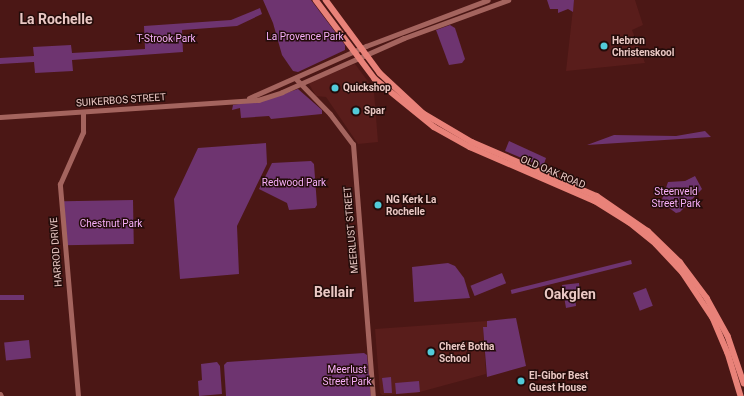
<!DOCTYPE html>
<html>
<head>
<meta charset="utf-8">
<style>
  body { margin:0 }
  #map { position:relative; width:744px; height:396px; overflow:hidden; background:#4b1715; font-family:Roboto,sans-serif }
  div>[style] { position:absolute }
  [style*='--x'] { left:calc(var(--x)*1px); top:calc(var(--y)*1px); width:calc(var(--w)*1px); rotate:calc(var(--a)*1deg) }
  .built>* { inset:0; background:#591d1b }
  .green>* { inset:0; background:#6e3470; transform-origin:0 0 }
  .tertiary>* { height:5px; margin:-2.5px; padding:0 2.5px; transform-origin:2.5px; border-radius:2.5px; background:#a4645e }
  .secondary>* { height:5.5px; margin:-2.75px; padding:0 2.75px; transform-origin:2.75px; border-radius:2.75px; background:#e98279 }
  .dots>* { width:11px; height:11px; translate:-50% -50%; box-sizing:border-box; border:2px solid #230c0a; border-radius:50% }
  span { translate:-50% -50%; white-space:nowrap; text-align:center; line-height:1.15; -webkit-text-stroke:3px #230c0a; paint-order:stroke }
  .park-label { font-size:10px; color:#f7aff9 }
  .poi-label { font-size:10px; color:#eac8c4; font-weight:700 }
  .left { translate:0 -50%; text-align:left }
  .street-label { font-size:10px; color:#eac8c4 }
  .district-label { font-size:14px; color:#eac8c4; font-weight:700 }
</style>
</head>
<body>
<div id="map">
  <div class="built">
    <div style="clip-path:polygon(574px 0,635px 0,643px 25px,632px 30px,645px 63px,566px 71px)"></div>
    <div style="clip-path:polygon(355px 64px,376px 92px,374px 92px,378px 142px,358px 144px,326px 97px,316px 96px,309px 84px,310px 82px)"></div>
    <div style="clip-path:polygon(487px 321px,487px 327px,483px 328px,486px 374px,416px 393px,382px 395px,380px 393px,375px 329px)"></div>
  </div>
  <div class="green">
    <div style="clip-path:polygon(263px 0,311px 0,345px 45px,345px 50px,298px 72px,293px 71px,282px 55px,273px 23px)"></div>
    <div style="clip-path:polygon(547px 0,574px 0,573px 12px,568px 9px,558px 13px,558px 9px,550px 9px)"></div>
    <div style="clip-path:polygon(260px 8px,262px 14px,237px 26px,182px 30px,183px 52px,72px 60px,73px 71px,35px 73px,34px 62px,0 64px,0 58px,34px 56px,33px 47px,71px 45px,72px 53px,145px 49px,144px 26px,231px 20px)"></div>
    <div style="clip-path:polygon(450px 25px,455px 28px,465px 59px,462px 63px,449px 65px,436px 30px)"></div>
    <div style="clip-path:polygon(298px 89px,322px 110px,322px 114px,271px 119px,269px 116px,241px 118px,240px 108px,232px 110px,233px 105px,268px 99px)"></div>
    <div style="clip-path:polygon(705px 131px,711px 137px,587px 145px,614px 135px,676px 136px)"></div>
    <div style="clip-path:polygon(509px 141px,546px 158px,543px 167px,505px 151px)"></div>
    <div style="clip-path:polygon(266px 143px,267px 164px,237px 226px,239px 274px,180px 279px,174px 199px,198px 148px)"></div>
    <div style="clip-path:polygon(311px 161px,314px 164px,317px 205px,315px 208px,289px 210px,287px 203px,259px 189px,272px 163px)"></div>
    <div style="clip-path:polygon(695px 176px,702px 189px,680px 212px,676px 213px,661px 202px,668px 182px,685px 181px)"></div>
    <div style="left:133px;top:200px;width:44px;height:69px;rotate:89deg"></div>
    <div style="left:631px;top:260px;width:4px;height:124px;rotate:76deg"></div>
    <div style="clip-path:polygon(448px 263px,455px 266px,464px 278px,470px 298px,414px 302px,412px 267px)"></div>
    <div style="left:502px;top:273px;width:11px;height:34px;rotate:68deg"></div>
    <div style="clip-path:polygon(579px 283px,580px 294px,575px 295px,576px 306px,566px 308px,562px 285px)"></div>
    <div style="left:646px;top:288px;width:19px;height:14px;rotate:69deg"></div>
    <div style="left:24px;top:295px;width:5px;height:24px;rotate:90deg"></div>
    <div style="clip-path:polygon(516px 318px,526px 366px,487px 377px,483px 327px,487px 327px,487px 321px)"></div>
    <div style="left:29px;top:340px;width:18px;height:25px;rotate:84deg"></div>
    <div style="clip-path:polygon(364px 353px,367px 355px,371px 396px,226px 396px,224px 365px,227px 362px)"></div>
    <div style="clip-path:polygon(217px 362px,220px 366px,222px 394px,199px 396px,198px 381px,202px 380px,201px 364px)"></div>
    <div style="clip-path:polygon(391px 377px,392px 393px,384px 393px,382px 378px)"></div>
    <div style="left:419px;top:381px;width:11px;height:24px;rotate:85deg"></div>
  </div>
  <div class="tertiary">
    <div style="--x:295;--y:78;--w:50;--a:45.8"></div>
    <div style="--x:330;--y:114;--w:38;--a:53"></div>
    <div style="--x:353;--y:144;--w:253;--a:85.5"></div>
    <div style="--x:249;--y:98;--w:128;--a:-24"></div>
    <div style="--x:366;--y:46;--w:130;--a:-20.7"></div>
    <div style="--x:0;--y:117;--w:259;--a:-3.8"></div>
    <div style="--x:258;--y:100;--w:25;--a:-18"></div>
    <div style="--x:282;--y:92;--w:133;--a:-23.9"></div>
    <div style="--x:404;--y:38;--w:111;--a:-20.1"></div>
    <div style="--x:0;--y:394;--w:2;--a:63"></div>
    <div style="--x:78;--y:396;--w:213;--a:-94.9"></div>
    <div style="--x:60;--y:184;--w:57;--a:-66.1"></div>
    <div style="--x:83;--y:132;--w:20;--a:-90"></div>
  </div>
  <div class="secondary">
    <div style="--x:316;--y:0;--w:99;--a:53.2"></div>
    <div style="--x:375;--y:79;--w:76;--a:39.1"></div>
    <div style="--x:434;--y:127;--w:41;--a:29.1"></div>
    <div style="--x:470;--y:147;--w:136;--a:23.4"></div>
    <div style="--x:595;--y:201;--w:40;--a:32"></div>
    <div style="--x:629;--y:222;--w:35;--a:39"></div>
    <div style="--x:656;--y:244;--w:40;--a:47"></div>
    <div style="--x:683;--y:273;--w:54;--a:56.3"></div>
    <div style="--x:713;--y:318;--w:38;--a:67"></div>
    <div style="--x:728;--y:353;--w:45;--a:73.2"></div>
    <div style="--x:326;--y:0;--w:91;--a:53.5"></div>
    <div style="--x:380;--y:73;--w:59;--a:42.9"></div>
    <div style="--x:423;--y:113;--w:57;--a:30.6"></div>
    <div style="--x:472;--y:142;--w:136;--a:23.4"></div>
    <div style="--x:597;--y:196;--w:62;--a:34.5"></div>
    <div style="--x:648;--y:231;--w:45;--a:44.1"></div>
    <div style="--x:680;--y:262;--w:45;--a:53.1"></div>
    <div style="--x:707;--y:298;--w:43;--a:61.1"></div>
    <div style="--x:728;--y:336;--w:50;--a:71.2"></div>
  </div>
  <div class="dots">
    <div style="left:604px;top:46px;background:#52cbd9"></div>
    <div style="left:335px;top:88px;background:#52cbd9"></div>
    <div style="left:356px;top:111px;background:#52cbd9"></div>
    <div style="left:378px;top:205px;background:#52cbd9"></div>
    <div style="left:431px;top:352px;background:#52cbd9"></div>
    <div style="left:521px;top:381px;background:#52cbd9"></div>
  </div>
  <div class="park-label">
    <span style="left:305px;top:37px">La Provence Park</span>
    <span style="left:166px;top:39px">T-Strook Park</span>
    <span style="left:294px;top:183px">Redwood Park</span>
    <span style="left:676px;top:197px">Steenveld<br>Street Park</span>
    <span style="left:111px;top:224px">Chestnut Park</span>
    <span style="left:347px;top:375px">Meerlust<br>Street Park</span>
  </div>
  <div class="poi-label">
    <span class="left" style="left:612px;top:46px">Hebron<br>Christenskool</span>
    <span class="left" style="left:343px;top:88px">Quickshop</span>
    <span class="left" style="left:364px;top:111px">Spar</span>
    <span class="left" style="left:386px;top:205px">NG Kerk La<br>Rochelle</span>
    <span class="left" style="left:439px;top:352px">Cheré Botha<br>School</span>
    <span class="left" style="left:529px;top:381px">El-Gibor Best<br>Guest House</span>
  </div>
  <div class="street-label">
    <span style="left:121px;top:100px;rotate:-4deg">SUIKERBOS STREET</span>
    <span style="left:553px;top:172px;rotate:23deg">OLD OAK ROAD</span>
    <span style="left:351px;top:230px;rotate:-95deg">MEERLUST STREET</span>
    <span style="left:56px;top:252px;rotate:-94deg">HARROD DRIVE</span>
  </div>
  <div class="district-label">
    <span style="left:56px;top:19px">La Rochelle</span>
    <span style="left:334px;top:292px">Bellair</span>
    <span style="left:570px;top:294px">Oakglen</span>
  </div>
</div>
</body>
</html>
